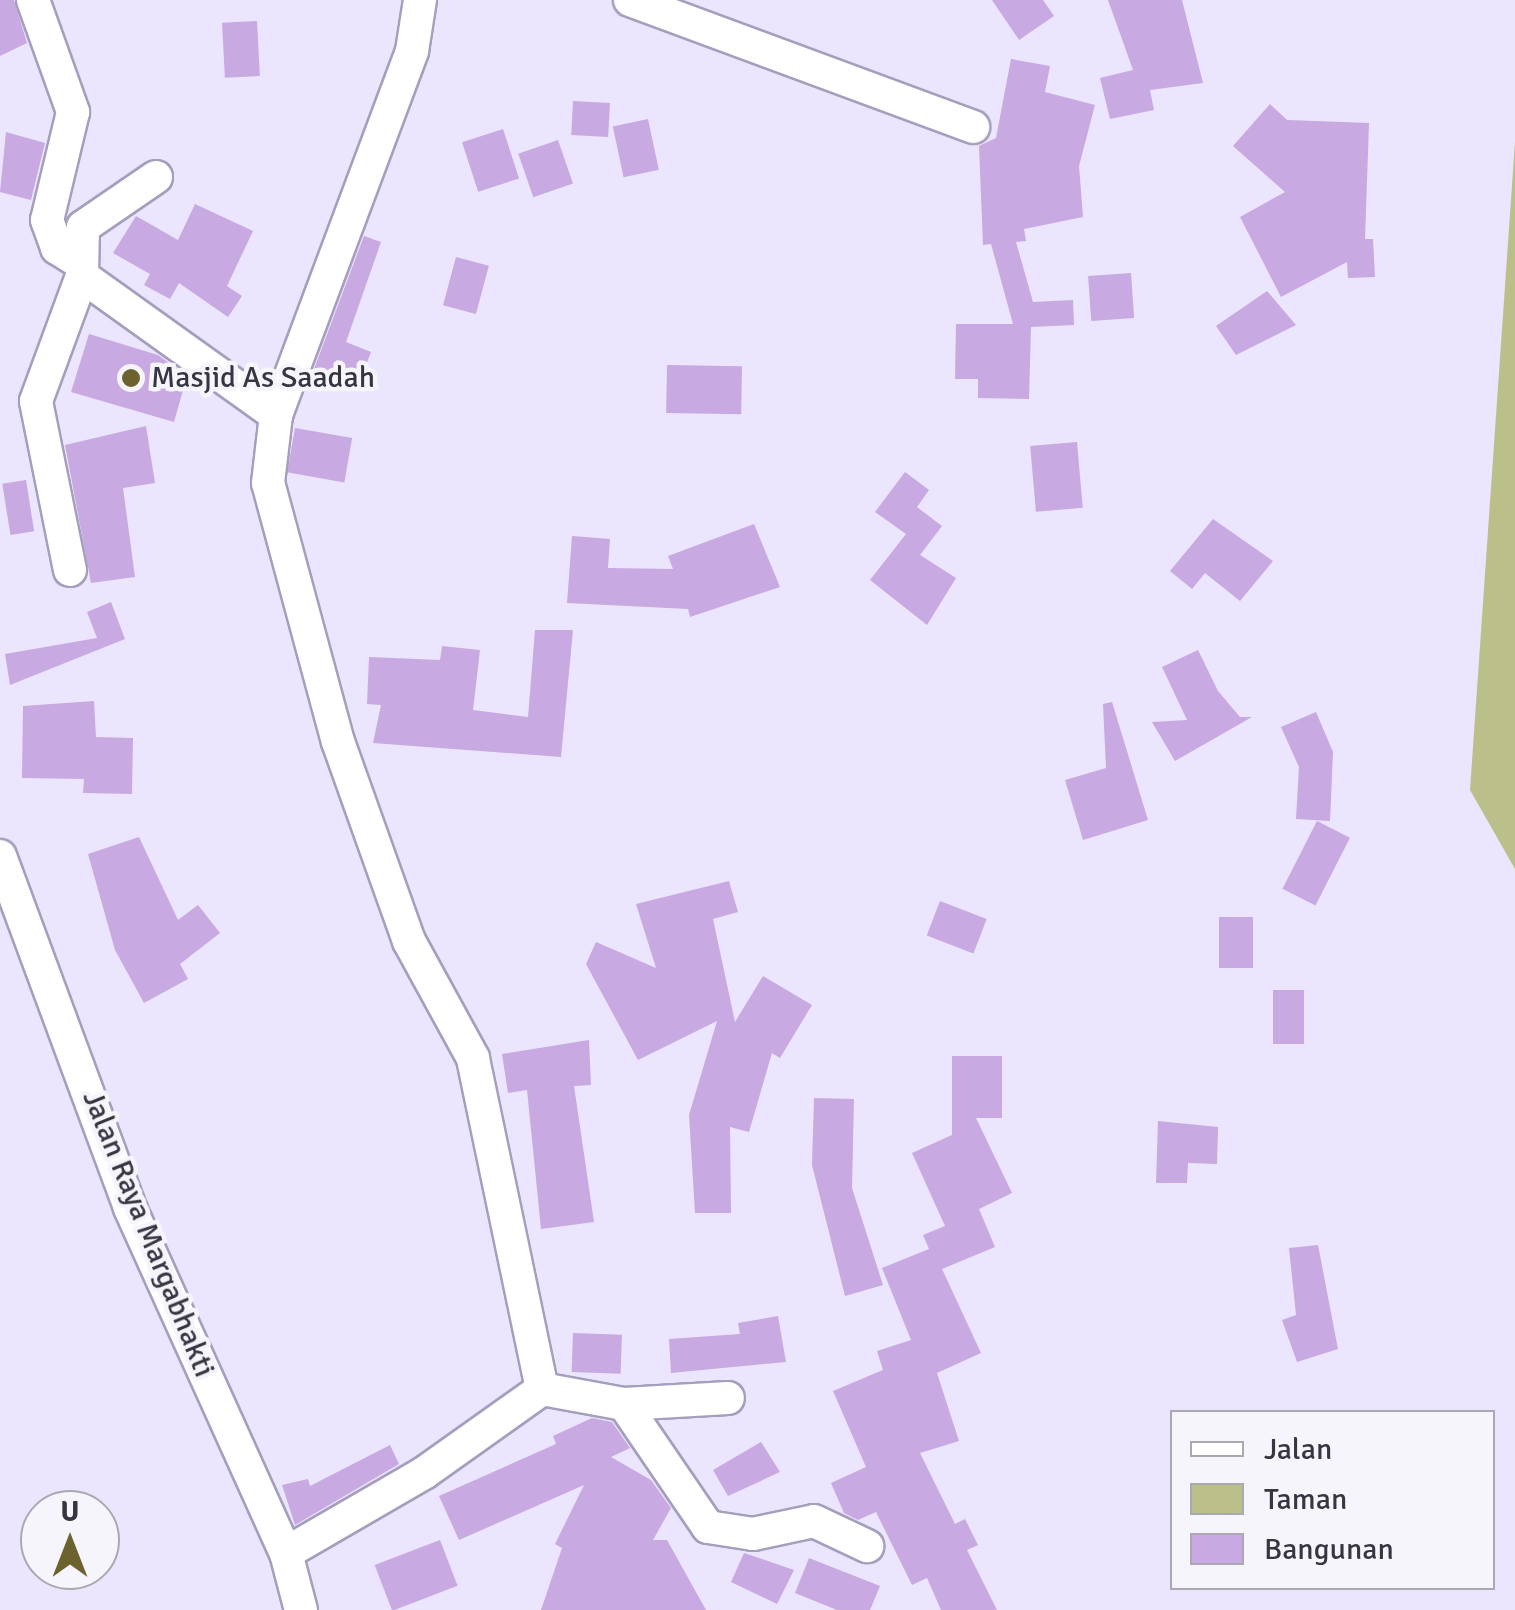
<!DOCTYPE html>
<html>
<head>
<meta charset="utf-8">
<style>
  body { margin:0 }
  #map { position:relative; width:1515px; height:1610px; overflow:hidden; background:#ebe5fe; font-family:Signika,sans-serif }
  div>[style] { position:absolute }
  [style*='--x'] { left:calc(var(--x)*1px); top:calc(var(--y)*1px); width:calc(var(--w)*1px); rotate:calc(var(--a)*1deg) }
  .green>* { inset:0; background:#bbc08b }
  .building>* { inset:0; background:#c8a9e1; transform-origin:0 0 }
  .roads { filter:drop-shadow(2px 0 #a59ebc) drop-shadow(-2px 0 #a59ebc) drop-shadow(0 2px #a59ebc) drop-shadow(0 -2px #a59ebc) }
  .minor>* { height:32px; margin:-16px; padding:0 16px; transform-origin:16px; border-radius:16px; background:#fff }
  .dots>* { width:28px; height:28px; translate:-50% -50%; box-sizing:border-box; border:5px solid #f7f5fc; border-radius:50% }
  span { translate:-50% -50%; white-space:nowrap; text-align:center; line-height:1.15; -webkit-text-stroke:9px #f7f5fc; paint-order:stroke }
  .poi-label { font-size:30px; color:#383542 }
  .left { translate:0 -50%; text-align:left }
  .street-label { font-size:30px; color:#383542 }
  .legend { position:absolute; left:1170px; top:1410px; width:325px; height:180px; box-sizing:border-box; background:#f7f5fc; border:2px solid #aba8b2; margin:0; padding:12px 18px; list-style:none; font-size:30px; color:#383542 }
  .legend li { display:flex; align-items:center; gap:20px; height:50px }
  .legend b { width:50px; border:2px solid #aba8b2 }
  .north { position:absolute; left:20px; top:1490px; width:100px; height:100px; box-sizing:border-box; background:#f7f5fc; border:2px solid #aba8b2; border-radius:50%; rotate:0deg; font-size:28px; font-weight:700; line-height:40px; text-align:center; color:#383542 }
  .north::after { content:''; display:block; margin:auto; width:35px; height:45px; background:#6b622e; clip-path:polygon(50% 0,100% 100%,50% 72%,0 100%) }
</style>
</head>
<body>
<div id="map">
  <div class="green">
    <div style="clip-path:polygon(1515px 142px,1515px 869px,1470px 790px)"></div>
  </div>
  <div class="building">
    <div style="clip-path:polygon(0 0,14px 0,27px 43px,0 56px)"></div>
    <div style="clip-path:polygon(992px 0,1043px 0,1054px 16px,1019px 40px)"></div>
    <div style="clip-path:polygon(1108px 0,1182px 0,1203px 83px,1150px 90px,1154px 110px,1110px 119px,1100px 78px,1133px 70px)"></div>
    <div style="left:257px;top:21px;width:55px;height:35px;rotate:87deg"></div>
    <div style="clip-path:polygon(1011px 59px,1050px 66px,1045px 92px,1095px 105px,1079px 166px,1083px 217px,1024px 229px,1026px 241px,1016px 242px,1033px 302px,1073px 300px,1074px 325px,1031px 327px,1029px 399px,978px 398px,978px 379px,955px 379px,956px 324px,1013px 324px,991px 244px,983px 245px,979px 146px,996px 138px)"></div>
    <div style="left:573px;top:101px;width:37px;height:34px;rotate:3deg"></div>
    <div style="clip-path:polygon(1270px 104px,1287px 120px,1369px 123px,1365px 239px,1373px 239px,1375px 277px,1348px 278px,1347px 262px,1281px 297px,1240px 217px,1285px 192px,1233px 146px)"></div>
    <div style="left:648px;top:119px;width:52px;height:36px;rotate:78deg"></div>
    <div style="left:503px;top:129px;width:52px;height:43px;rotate:72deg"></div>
    <div style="clip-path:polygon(6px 132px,45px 143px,31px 200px,0 192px)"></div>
    <div style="left:558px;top:140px;width:46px;height:42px;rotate:71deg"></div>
    <div style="clip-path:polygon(195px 204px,253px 231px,227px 286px,242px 296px,228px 317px,179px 283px,170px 299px,144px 285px,150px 274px,113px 253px,136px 216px,178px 240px)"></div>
    <div style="clip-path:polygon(364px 236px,381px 242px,346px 342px,371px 352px,358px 386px,314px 369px)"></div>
    <div style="left:456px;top:257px;width:34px;height:50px;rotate:15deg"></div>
    <div style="left:1131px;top:273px;width:45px;height:43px;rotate:86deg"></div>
    <div style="clip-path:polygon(1267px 291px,1296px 325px,1236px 355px,1216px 326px)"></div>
    <div style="clip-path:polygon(89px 334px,158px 355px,187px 376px,174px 422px,71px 392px)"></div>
    <div style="left:667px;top:365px;width:75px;height:48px;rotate:1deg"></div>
    <div style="clip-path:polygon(146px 426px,155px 483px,123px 488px,135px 577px,91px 583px,65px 445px)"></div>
    <div style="left:295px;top:428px;width:58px;height:45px;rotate:10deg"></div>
    <div style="left:1077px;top:442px;width:66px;height:47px;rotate:85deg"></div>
    <div style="clip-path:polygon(905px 472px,929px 490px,917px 507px,942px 526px,920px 555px,956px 578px,927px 625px,870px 580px,906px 534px,875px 512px)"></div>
    <div style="left:26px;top:480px;width:52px;height:24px;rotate:81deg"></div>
    <div style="clip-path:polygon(1213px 519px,1273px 561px,1240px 601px,1205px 573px,1192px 589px,1170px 571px)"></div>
    <div style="clip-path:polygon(754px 524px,780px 587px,690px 617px,688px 609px,567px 603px,572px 536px,610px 539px,608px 568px,673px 569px,668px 556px)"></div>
    <div style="clip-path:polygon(111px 602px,125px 639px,10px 685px,5px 654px,97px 638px,87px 612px)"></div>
    <div style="clip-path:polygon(535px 630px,573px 630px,561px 757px,373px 743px,381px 705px,367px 704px,369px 657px,440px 660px,442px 646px,480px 650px,473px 710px,528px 717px)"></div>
    <div style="clip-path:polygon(1198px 650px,1218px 691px,1240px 717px,1252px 717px,1175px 761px,1152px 722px,1187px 720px,1162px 667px)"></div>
    <div style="clip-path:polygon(94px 701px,96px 737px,133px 738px,132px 794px,83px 793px,84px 779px,22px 778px,23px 706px)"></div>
    <div style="clip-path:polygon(1112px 702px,1148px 820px,1083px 840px,1065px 780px,1106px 768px,1103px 704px)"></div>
    <div style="clip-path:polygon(1316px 712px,1333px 752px,1330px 821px,1296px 819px,1299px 767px,1281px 727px)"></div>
    <div style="left:1317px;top:821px;width:37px;height:76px;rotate:27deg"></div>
    <div style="clip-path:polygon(139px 837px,178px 920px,198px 905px,220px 933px,180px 964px,188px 979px,144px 1003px,115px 950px,88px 854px)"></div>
    <div style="clip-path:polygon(729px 881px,738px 912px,713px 919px,735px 1022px,763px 976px,812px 1005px,780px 1058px,772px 1053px,749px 1132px,730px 1127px,731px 1213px,695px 1213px,689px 1115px,717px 1021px,638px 1060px,586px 964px,596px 942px,656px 968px,636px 904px)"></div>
    <div style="left:940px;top:901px;width:50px;height:37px;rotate:21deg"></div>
    <div style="left:1219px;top:917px;width:34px;height:51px"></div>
    <div style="left:1273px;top:990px;width:31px;height:54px"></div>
    <div style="clip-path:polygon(589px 1040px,591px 1085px,574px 1086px,594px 1222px,541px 1229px,527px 1090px,508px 1093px,502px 1054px)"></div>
    <div style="clip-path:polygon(952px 1056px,1002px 1056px,1002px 1118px,976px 1118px,1012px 1193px,979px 1209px,995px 1247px,942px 1269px,981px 1353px,937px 1373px,959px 1441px,920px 1453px,955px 1524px,965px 1519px,978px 1545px,967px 1550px,997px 1610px,941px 1610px,927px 1578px,912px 1585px,876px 1512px,858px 1520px,844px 1513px,831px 1483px,866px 1467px,833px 1391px,883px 1370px,877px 1351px,911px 1340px,882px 1268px,929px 1249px,923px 1235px,945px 1226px,912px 1153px,952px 1135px)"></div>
    <div style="clip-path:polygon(814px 1098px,854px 1099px,852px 1188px,883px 1285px,845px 1296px,812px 1165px)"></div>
    <div style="clip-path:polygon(1158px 1121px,1218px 1127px,1217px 1164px,1188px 1163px,1187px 1183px,1156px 1183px)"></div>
    <div style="clip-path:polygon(1318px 1245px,1338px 1349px,1297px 1362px,1282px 1320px,1296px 1315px,1289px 1248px)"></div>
    <div style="clip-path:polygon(778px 1316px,786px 1362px,671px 1373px,669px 1339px,740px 1334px,738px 1323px)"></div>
    <div style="left:573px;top:1333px;width:49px;height:39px;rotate:2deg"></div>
    <div style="clip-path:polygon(592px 1418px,612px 1422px,630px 1448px,611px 1457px,651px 1480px,671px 1508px,653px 1540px,667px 1540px,706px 1610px,541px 1610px,562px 1548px,555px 1544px,584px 1485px,459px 1540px,439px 1496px,556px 1444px,553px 1436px)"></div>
    <div style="clip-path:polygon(761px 1442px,780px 1472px,728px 1496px,713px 1470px)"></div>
    <div style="clip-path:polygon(390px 1445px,399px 1464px,295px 1525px,282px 1485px,308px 1479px,310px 1486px)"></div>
    <div style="left:440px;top:1540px;width:49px;height:70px;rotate:69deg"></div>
    <div style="clip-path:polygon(744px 1553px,794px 1570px,777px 1604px,731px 1582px)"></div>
    <div style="clip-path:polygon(809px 1558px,880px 1586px,870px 1610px,837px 1610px,795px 1593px)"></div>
  </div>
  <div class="roads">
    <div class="minor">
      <div style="--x:33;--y:0;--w:119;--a:70.3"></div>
      <div style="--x:73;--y:112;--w:111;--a:103.5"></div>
      <div style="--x:47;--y:220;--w:30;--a:70"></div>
      <div style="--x:57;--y:248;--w:22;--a:32"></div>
      <div style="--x:630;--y:0;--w:366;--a:20.3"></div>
      <div style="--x:156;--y:177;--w:88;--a:145.6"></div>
      <div style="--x:83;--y:227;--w:49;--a:91.2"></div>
      <div style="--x:82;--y:276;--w:239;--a:35.6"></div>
      <div style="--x:70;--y:570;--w:172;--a:-101.4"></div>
      <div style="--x:36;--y:401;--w:133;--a:-69.8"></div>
      <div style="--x:0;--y:856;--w:375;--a:69.7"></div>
      <div style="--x:130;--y:1208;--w:379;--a:65.7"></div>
      <div style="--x:286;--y:1553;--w:59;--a:75.3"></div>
      <div style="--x:542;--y:1389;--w:83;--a:10.4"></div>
      <div style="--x:624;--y:1404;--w:104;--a:-3.3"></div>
      <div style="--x:624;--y:1404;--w:149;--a:55.7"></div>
      <div style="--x:708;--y:1527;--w:46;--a:8.8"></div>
      <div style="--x:753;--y:1534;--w:62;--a:-12"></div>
      <div style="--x:814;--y:1521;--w:59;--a:25.3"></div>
      <div style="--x:286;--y:1553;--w:160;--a:-30.1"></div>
      <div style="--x:424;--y:1473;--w:145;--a:-35.4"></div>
      <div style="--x:542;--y:1389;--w:338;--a:-101.8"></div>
      <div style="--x:473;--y:1058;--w:133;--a:-118.7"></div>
      <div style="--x:409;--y:941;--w:211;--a:-109.6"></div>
      <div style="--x:338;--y:742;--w:268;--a:-105.1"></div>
      <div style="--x:268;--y:483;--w:68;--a:-83.3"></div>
      <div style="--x:276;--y:415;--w:389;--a:-69.5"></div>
      <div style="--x:412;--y:51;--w:52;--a:-81.1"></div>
    </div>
  </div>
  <div class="dots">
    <div style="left:131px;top:378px;background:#6b622e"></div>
  </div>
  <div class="poi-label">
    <span class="left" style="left:151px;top:378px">Masjid As Saadah</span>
  </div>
  <div class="street-label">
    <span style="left:148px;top:1234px;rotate:68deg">Jalan Raya Margabhakti</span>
  </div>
  <ul class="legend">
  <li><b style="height:12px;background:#fff"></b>Jalan</li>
  <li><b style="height:28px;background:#bbc08b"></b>Taman</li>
  <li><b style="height:28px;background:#c8a9e1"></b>Bangunan</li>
  </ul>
  <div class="north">U</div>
</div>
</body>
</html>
